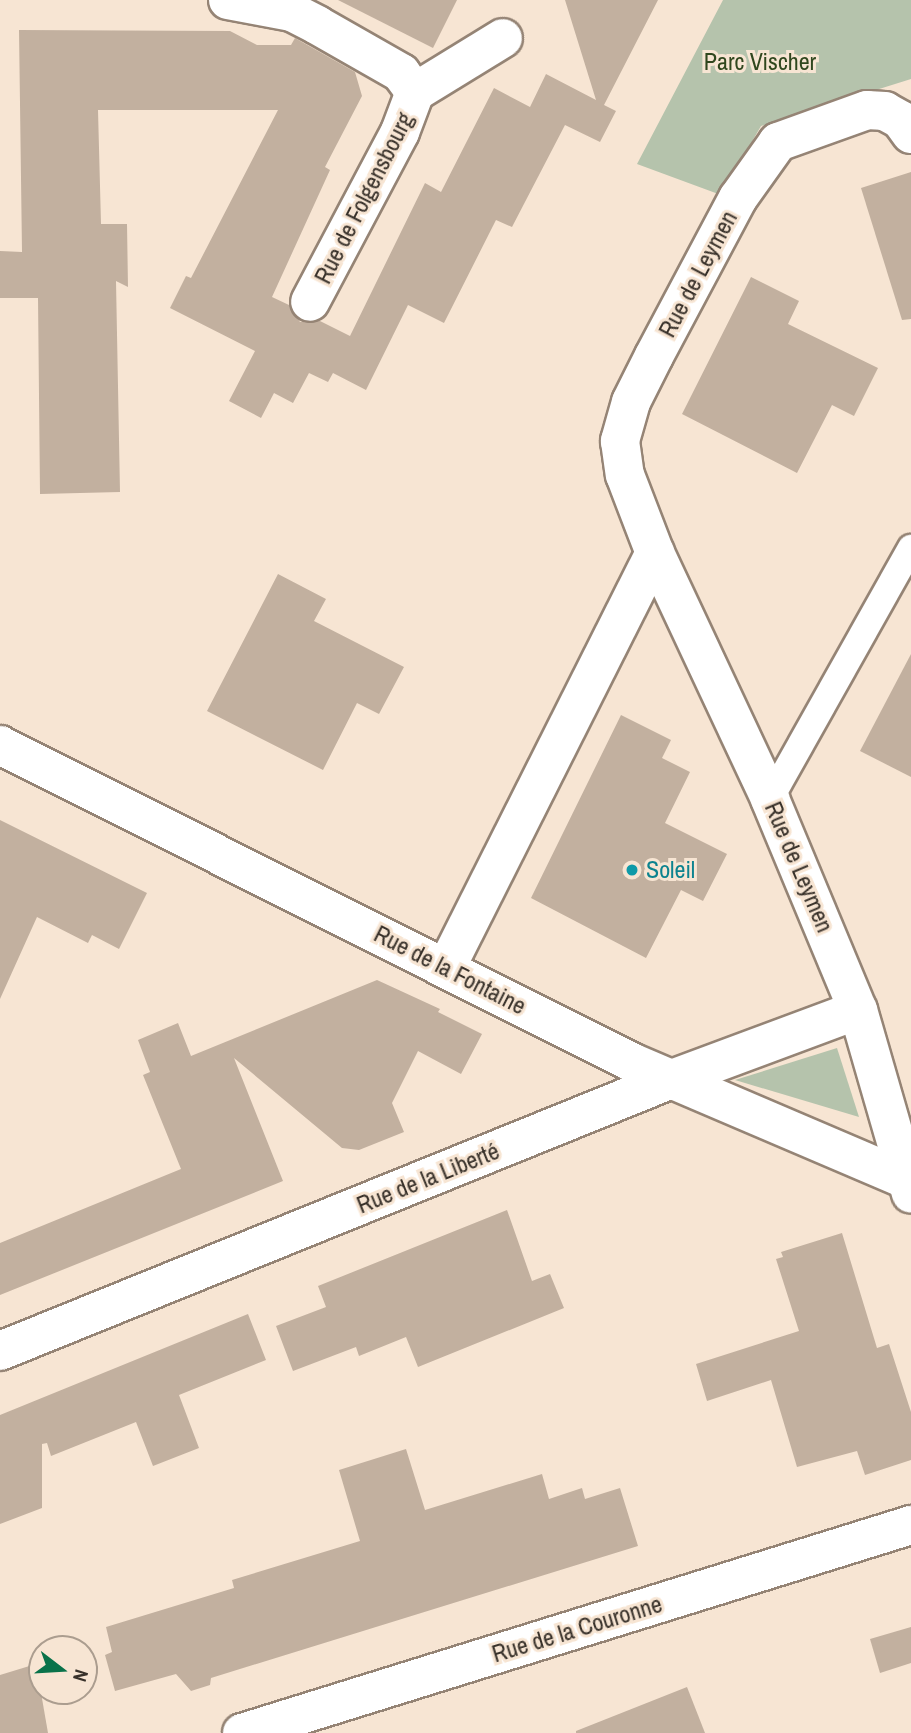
<!DOCTYPE html>
<html>
<head>
<meta charset="utf-8">
<style>
  body { margin:0 }
  #map { position:relative; width:911px; height:1733px; overflow:hidden; background:#f7e5d3; font-family:"Archivo Narrow",sans-serif }
  div>[style] { position:absolute }
  [style*='--x'] { left:calc(var(--x)*1px); top:calc(var(--y)*1px); width:calc(var(--w)*1px); rotate:calc(var(--a)*1deg) }
  .green>* { inset:0; background:#b5c3ac }
  .building>* { inset:0; background:#c2b09f }
  .roads { filter:drop-shadow(2px 0 #958475) drop-shadow(-2px 0 #958475) drop-shadow(0 2px #958475) drop-shadow(0 -2px #958475) }
  .service>* { height:26px; margin:-13px; padding:0 13px; transform-origin:13px; border-radius:13px; background:#fff }
  .minor>* { height:38px; margin:-19px; padding:0 19px; transform-origin:19px; border-radius:19px; background:#fff }
  .dots>* { width:19px; height:19px; translate:-50% -50%; box-sizing:border-box; border:4px solid #f7e5d3; border-radius:50% }
  span { translate:-50% -50%; white-space:nowrap; text-align:center; line-height:1.15; -webkit-text-stroke:6px #f7e5d3; paint-order:stroke }
  .park-label { font-size:24px; color:#30471e }
  .street-label { font-size:24px; color:#38312a }
  .culture-label { font-size:24px; color:#0d838f }
  .left { translate:0 -50%; text-align:left }
  .north { position:absolute; left:28px; top:1635px; width:70px; height:70px; box-sizing:border-box; background:#f7e5d3; border:2px solid #ab9d8f; border-radius:50%; rotate:107deg; font-size:19px; font-weight:700; line-height:28px; text-align:center; color:#38312a }
  .north::after { content:''; display:block; margin:auto; width:24px; height:32px; background:#09724a; clip-path:polygon(50% 0,100% 100%,50% 72%,0 100%) }
</style>
</head>
<body>
<div id="map">
  <div class="green">
    <div style="clip-path:polygon(723px 0,911px 0,911px 79px,761px 126px,721px 195px,637px 164px)"></div>
    <div style="clip-path:polygon(837px 1048px,859px 1117px,735px 1080px)"></div>
  </div>
  <div class="building">
    <div style="clip-path:polygon(338px 0,457px 0,433px 48px)"></div>
    <div style="clip-path:polygon(565px 0,658px 0,604px 105px,616px 111px,600px 142px,565px 125px,512px 227px,496px 220px,444px 323px,408px 305px,366px 390px,333px 373px,328px 382px,309px 373px,293px 403px,274px 393px,261px 418px,229px 401px,255px 351px,170px 308px,186px 276px,191px 278px,278px 110px,98px 110px,101px 224px,127px 224px,128px 287px,116px 281px,120px 492px,40px 494px,38px 298px,0 298px,0 251px,22px 252px,19px 30px,230px 31px,257px 45px,291px 45px,295px 38px,355px 72px,362px 96px,325px 167px,330px 170px,272px 297px,289px 305px,300px 322px,320px 321px,350px 336px,425px 183px,441px 192px,494px 88px,530px 107px,546px 74px,596px 100px)"></div>
    <div style="clip-path:polygon(911px 172px,911px 319px,902px 320px,861px 188px)"></div>
    <div style="clip-path:polygon(751px 277px,799px 301px,788px 324px,878px 368px,854px 416px,832px 405px,797px 473px,682px 414px)"></div>
    <div style="clip-path:polygon(278px 574px,326px 599px,314px 621px,404px 667px,379px 714px,357px 703px,323px 770px,207px 711px)"></div>
    <div style="clip-path:polygon(911px 654px,911px 777px,860px 751px)"></div>
    <div style="clip-path:polygon(621px 715px,671px 740px,662px 758px,690px 772px,665px 823px,727px 854px,703px 901px,681px 890px,646px 958px,531px 898px)"></div>
    <div style="clip-path:polygon(0 820px,147px 893px,119px 949px,92px 935px,88px 943px,37px 917px,0 999px)"></div>
    <div style="clip-path:polygon(377px 980px,440px 1009px,438px 1012px,482px 1034px,461px 1074px,418px 1051px,392px 1103px,404px 1132px,359px 1150px,342px 1148px,234px 1058px,283px 1181px,0 1295px,0 1243px,181px 1169px,143px 1075px,150px 1072px,138px 1040px,178px 1023px,191px 1056px)"></div>
    <div style="clip-path:polygon(507px 1210px,532px 1281px,550px 1274px,564px 1308px,418px 1367px,406px 1337px,359px 1356px,356px 1347px,293px 1371px,276px 1326px,326px 1307px,318px 1286px)"></div>
    <div style="clip-path:polygon(842px 1233px,877px 1348px,889px 1344px,911px 1412px,911px 1460px,865px 1475px,857px 1451px,797px 1467px,771px 1380px,707px 1401px,696px 1364px,799px 1331px,776px 1259px,783px 1257px,781px 1252px)"></div>
    <div style="clip-path:polygon(248px 1314px,266px 1360px,179px 1395px,199px 1448px,153px 1466px,136px 1422px,51px 1456px,47px 1443px,42px 1444px,42px 1508px,0 1524px,0 1415px)"></div>
    <div style="clip-path:polygon(406px 1449px,425px 1510px,542px 1474px,549px 1499px,582px 1488px,585px 1499px,620px 1488px,638px 1546px,211px 1678px,210px 1685px,191px 1691px,176px 1674px,115px 1691px,105px 1655px,112px 1652px,106px 1627px,234px 1588px,232px 1580px,360px 1541px,339px 1470px)"></div>
    <div style="clip-path:polygon(911px 1627px,911px 1663px,880px 1673px,870px 1639px)"></div>
    <div style="clip-path:polygon(36px 1664px,48px 1733px,0 1733px,0 1675px)"></div>
    <div style="clip-path:polygon(687px 1687px,705px 1733px,576px 1733px,576px 1731px)"></div>
  </div>
  <div class="roads">
    <div class="service">
      <div style="--x:770;--y:799;--w:288;--a:-60.7"></div>
    </div>
    <div class="minor">
      <div style="--x:228;--y:0;--w:65;--a:10.6"></div>
      <div style="--x:292;--y:12;--w:28;--a:27"></div>
      <div style="--x:317;--y:25;--w:97;--a:29.7"></div>
      <div style="--x:401;--y:73;--w:24;--a:54"></div>
      <div style="--x:415;--y:92;--w:43;--a:110.6"></div>
      <div style="--x:400;--y:132;--w:192;--a:117.9"></div>
      <div style="--x:415;--y:92;--w:103;--a:-31.5"></div>
      <div style="--x:911;--y:134;--w:17;--a:-126"></div>
      <div style="--x:901;--y:120;--w:18;--a:-151"></div>
      <div style="--x:885;--y:111;--w:18;--a:-177"></div>
      <div style="--x:867;--y:110;--w:95;--a:160.2"></div>
      <div style="--x:778;--y:142;--w:69;--a:125.5"></div>
      <div style="--x:738;--y:198;--w:179;--a:118"></div>
      <div style="--x:654;--y:356;--w:51;--a:116.6"></div>
      <div style="--x:631;--y:402;--w:41;--a:105.8"></div>
      <div style="--x:620;--y:441;--w:34;--a:82"></div>
      <div style="--x:625;--y:475;--w:84;--a:69"></div>
      <div style="--x:655;--y:553;--w:272;--a:64.9"></div>
      <div style="--x:770;--y:799;--w:229;--a:67.4"></div>
      <div style="--x:858;--y:1010;--w:191;--a:73.9"></div>
      <div style="--x:0;--y:745;--w:706;--a:26.67"></div>
      <div style="--x:631;--y:1062;--w:300;--a:23.1"></div>
      <div style="--x:446;--y:968;--w:465;--a:-63.3"></div>
      <div style="--x:0;--y:1351;--w:725;--a:-22.04"></div>
      <div style="--x:672;--y:1079;--w:198;--a:-20.4"></div>
      <div style="--x:242;--y:1733;--w:701;--a:-17.27"></div>
    </div>
  </div>
  <div class="dots">
    <div style="left:632px;top:870px;background:#0f9aa8"></div>
  </div>
  <div class="park-label">
    <span style="left:760px;top:62px">Parc Vischer</span>
  </div>
  <div class="street-label">
    <span style="left:364px;top:198px;rotate:-63deg">Rue de Folgensbourg</span>
    <span style="left:698px;top:274px;rotate:-62deg">Rue de Leymen</span>
    <span style="left:799px;top:867px;rotate:67deg">Rue de Leymen</span>
    <span style="left:450px;top:970px;rotate:27deg">Rue de la Fontaine</span>
    <span style="left:428px;top:1178px;rotate:-22deg">Rue de la Liberté</span>
    <span style="left:577px;top:1629px;rotate:-17deg">Rue de la Couronne</span>
  </div>
  <div class="culture-label">
    <span class="left" style="left:646px;top:870px">Soleil</span>
  </div>
  <div class="north">N</div>
</div>
</body>
</html>
